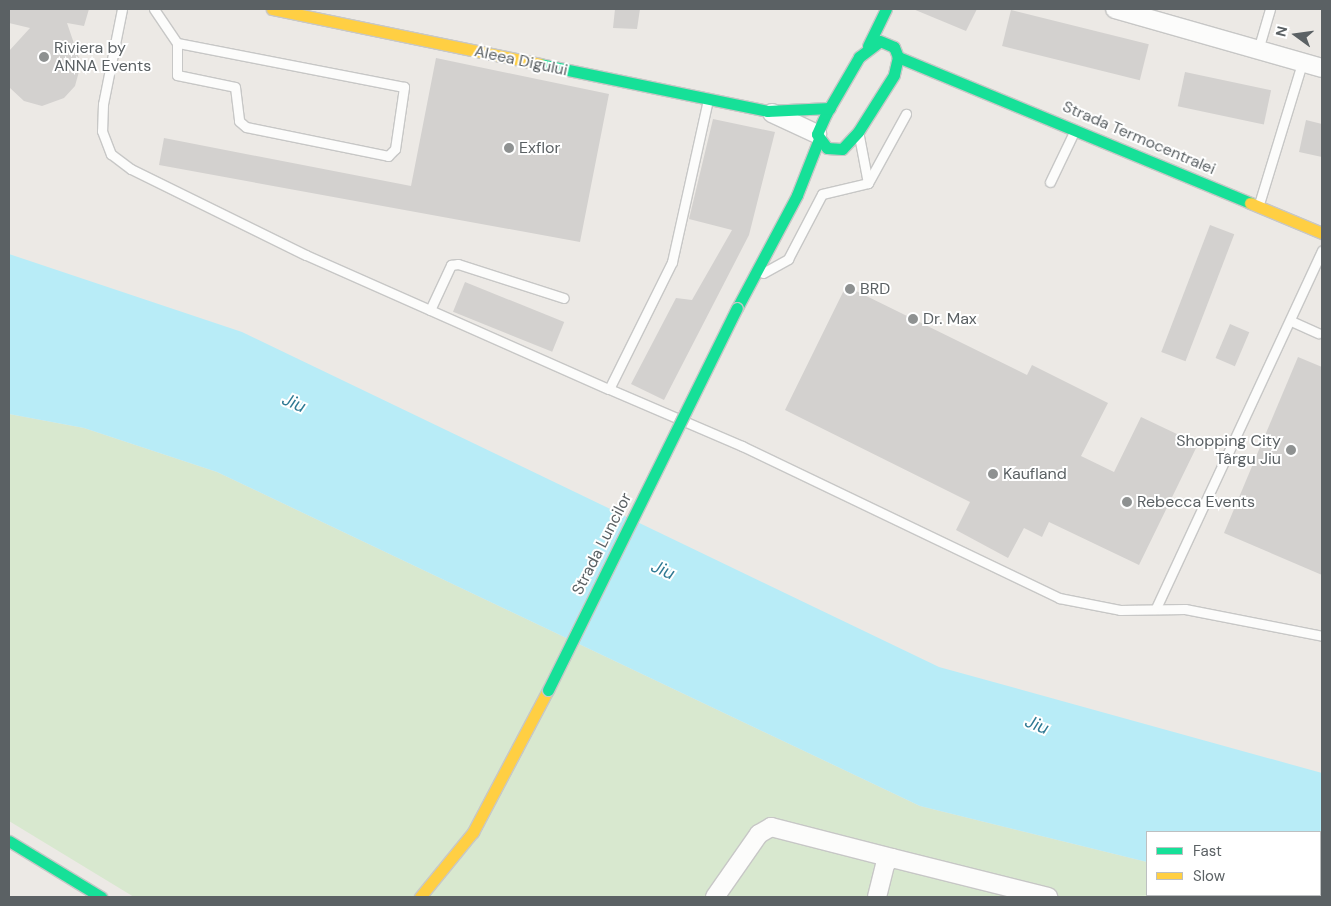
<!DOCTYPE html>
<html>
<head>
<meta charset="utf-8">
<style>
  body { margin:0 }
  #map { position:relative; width:1331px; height:906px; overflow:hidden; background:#ece9e5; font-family:"DM Sans",sans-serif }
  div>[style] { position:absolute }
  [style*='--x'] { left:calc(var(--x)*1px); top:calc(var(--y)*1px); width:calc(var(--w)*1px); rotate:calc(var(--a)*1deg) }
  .green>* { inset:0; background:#d8e8cf }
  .water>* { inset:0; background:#b8ecf7 }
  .building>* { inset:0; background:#d3d1cf; transform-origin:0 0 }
  .roads { filter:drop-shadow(1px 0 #c7c7c6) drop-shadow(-1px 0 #c7c7c6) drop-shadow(0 1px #c7c7c6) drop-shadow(0 -1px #c7c7c6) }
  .lane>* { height:9px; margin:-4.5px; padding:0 4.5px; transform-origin:4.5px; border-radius:4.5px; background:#fcfcfb }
  .street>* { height:18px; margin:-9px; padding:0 9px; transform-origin:9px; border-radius:9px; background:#fcfcfb }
  .fast>* { height:11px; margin:-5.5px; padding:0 5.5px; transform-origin:5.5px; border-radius:5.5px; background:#16e098 }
  .slow>* { height:11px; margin:-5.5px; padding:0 5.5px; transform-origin:5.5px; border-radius:5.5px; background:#ffcf43 }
  .bridges { filter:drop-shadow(1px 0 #c7c7c6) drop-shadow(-1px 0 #c7c7c6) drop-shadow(0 1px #c7c7c6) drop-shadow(0 -1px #c7c7c6) }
  .fast-bridge>* { height:11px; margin:-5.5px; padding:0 5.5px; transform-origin:5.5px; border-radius:5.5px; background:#16e098 }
  .dots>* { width:14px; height:14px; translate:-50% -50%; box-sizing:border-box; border:2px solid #fff; border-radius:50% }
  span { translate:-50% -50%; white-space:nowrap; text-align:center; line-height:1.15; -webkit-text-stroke:4px #fff; paint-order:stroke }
  .poi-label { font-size:16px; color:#5b6164 }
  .left { translate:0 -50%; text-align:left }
  .right { translate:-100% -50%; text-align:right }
  .street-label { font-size:16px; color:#5b6164 }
  .water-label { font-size:18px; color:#2f7993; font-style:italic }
  .frame { position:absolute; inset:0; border:10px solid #5b6164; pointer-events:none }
  .legend { position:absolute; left:1146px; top:831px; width:175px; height:65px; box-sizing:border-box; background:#fff; border:1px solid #bdc0c1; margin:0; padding:6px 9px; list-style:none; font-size:15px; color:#5b6164 }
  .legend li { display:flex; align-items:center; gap:10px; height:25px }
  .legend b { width:25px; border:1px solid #bdc0c1 }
  .north { position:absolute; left:1271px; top:10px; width:50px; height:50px; -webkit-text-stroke:4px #fff; paint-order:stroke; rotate:284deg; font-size:14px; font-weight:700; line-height:20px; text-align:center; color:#5b6164 }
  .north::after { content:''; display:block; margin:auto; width:18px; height:22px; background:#5b6164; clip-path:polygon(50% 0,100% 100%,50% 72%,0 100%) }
</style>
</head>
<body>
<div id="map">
  <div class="green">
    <div style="clip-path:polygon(9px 414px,84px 428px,217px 472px,920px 806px,1147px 862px,1147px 895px,1288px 897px,134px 897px,9px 821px)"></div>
  </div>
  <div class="water">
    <div style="clip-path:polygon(9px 254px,242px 332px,939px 667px,1322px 773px,1322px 897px,1278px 895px,1320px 895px,1320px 832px,1147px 832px,1147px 862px,920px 806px,217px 472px,84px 428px,9px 414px)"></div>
  </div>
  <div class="building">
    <div style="clip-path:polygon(9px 9px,89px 9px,84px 26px,67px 23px,81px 64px,75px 86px,64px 98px,42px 106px,24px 101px,10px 88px,9px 51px,30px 28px,9px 23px)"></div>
    <div style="clip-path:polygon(615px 9px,640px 9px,637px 29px,613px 28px)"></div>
    <div style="clip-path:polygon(913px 9px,977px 9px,966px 31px)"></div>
    <div style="left:1011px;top:10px;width:142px;height:37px;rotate:14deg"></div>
    <div style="clip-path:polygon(436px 58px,609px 94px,580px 242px,159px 165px,164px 138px,411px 186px)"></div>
    <div style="left:1185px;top:72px;width:88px;height:35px;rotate:12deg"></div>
    <div style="clip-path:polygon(713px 119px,775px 132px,749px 235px,664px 400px,631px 384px,676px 298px,692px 300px,732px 230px,689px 219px)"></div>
    <div style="clip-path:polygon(1306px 120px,1322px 124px,1322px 157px,1299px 152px)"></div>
    <div style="left:1210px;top:225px;width:26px;height:136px;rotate:21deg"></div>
    <div style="left:465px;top:282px;width:107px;height:32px;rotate:22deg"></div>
    <div style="clip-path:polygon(846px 286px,1027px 375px,1032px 365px,1108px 403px,1081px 456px,1114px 472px,1141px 417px,1198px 444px,1139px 565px,1049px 522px,1042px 537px,1024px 528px,1008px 558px,956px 530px,970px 502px,785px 410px)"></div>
    <div style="left:1230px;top:324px;width:21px;height:37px;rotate:23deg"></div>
    <div style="clip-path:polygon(1298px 357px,1322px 367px,1322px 575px,1224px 533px)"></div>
  </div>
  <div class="roads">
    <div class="lane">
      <div style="--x:122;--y:9;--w:97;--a:101.3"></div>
      <div style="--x:103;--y:104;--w:27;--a:92"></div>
      <div style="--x:102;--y:131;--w:25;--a:69"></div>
      <div style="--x:111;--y:154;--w:25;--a:37"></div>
      <div style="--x:131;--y:169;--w:195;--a:26.2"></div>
      <div style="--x:306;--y:255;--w:331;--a:23.9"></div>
      <div style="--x:609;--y:389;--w:142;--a:-63.6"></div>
      <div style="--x:672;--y:262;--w:166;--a:-77.5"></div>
      <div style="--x:154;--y:9;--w:41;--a:55.9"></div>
      <div style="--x:177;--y:43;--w:32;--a:90"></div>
      <div style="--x:177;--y:75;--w:59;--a:11.7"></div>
      <div style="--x:235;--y:87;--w:34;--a:83"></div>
      <div style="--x:239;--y:121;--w:9;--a:41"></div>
      <div style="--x:246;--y:127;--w:145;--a:11.5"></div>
      <div style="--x:388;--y:156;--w:10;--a:-45"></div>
      <div style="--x:395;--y:149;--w:63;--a:-81.7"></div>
      <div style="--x:404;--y:87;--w:231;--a:-169"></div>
      <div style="--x:1258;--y:50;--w:43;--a:-73.7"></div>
      <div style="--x:859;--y:136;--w:48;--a:79.2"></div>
      <div style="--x:1050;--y:182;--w:55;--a:-64.4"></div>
      <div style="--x:868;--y:183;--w:79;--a:-61.2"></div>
      <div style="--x:1259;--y:204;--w:147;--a:-73"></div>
      <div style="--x:763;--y:273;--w:29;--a:-29"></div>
      <div style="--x:788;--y:259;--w:73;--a:-62.4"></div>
      <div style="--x:822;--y:194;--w:47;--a:-13.4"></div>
      <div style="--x:430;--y:310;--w:50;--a:-65"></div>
      <div style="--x:451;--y:265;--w:7;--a:-8"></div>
      <div style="--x:458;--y:264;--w:111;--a:17.8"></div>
      <div style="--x:1291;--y:321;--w:30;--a:24"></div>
      <div style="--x:609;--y:389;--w:145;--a:23.2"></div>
      <div style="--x:742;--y:446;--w:352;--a:25.6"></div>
      <div style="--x:1059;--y:598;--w:62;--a:11.1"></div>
      <div style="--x:1120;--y:610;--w:65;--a:-0.9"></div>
      <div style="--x:1185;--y:609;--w:140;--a:11.1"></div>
      <div style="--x:1156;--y:608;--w:394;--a:-65.1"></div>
    </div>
    <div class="street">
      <div style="--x:1115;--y:9;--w:215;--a:15.9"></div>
      <div style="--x:772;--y:113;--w:50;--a:25"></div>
      <div style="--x:715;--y:897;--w:77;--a:-55.1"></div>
      <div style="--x:759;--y:834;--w:14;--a:-30"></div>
      <div style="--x:771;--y:827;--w:125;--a:14.4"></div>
      <div style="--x:877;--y:897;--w:34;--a:-76"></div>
      <div style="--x:885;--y:864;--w:9;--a:-41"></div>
      <div style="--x:892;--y:858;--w:161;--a:14"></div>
    </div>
    <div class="fast">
      <div style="--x:880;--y:41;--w:15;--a:23"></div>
      <div style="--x:894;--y:47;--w:11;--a:68"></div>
      <div style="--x:898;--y:57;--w:18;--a:103"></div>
      <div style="--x:894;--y:75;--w:67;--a:122.3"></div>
      <div style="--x:858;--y:132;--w:23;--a:133"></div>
      <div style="--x:842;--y:149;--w:15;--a:-176"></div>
      <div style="--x:827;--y:148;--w:17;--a:-126"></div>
      <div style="--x:817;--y:134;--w:22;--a:-66"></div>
      <div style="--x:826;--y:114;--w:66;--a:-59.9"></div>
      <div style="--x:859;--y:57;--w:26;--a:-37"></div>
      <div style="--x:868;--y:46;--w:41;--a:-64.1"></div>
      <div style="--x:898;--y:57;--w:381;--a:22.5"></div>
      <div style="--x:539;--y:64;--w:233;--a:11.6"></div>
      <div style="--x:767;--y:111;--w:63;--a:-2.7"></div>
      <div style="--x:737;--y:308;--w:128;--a:-62"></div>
      <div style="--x:797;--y:195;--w:60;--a:-68.6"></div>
      <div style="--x:9;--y:841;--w:108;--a:31.3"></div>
    </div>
    <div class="slow">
      <div style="--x:272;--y:9;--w:273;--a:11.6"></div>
      <div style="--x:1250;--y:203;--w:78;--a:22.6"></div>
      <div style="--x:420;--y:897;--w:84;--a:-50.8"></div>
      <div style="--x:473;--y:832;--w:161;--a:-62.2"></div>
    </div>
  </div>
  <div class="bridges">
    <div class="fast-bridge">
      <div style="--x:548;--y:690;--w:426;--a:-63.7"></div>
    </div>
  </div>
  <div class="dots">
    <div style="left:44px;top:57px;background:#8e9191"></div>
    <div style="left:509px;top:148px;background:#8e9191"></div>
    <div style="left:850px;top:289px;background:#8e9191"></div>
    <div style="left:913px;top:319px;background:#8e9191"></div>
    <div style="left:1291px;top:450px;background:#8e9191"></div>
    <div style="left:993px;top:474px;background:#8e9191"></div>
    <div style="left:1127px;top:502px;background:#8e9191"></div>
  </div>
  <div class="poi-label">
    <span class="left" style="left:54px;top:57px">Riviera by<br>ANNA Events</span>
    <span class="left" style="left:519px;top:148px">Exflor</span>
    <span class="left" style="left:860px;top:289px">BRD</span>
    <span class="left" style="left:923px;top:319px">Dr. Max</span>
    <span class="right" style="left:1281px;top:450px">Shopping City<br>Târgu Jiu</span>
    <span class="left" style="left:1003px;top:474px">Kaufland</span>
    <span class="left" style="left:1137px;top:502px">Rebecca Events</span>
  </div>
  <div class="street-label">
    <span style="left:521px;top:61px;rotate:12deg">Aleea Digului</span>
    <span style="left:1139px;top:138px;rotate:23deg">Strada Termocentralei</span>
    <span style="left:602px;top:544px;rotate:-63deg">Strada Luncilor</span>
  </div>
  <div class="water-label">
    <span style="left:294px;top:403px;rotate:24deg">Jiu</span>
    <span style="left:663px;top:570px;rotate:24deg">Jiu</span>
    <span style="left:1037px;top:725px;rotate:22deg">Jiu</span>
  </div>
  <div class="frame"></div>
  <ul class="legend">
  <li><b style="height:6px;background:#16e098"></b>Fast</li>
  <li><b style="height:6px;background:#ffcf43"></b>Slow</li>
  </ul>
  <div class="north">N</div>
</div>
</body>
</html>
